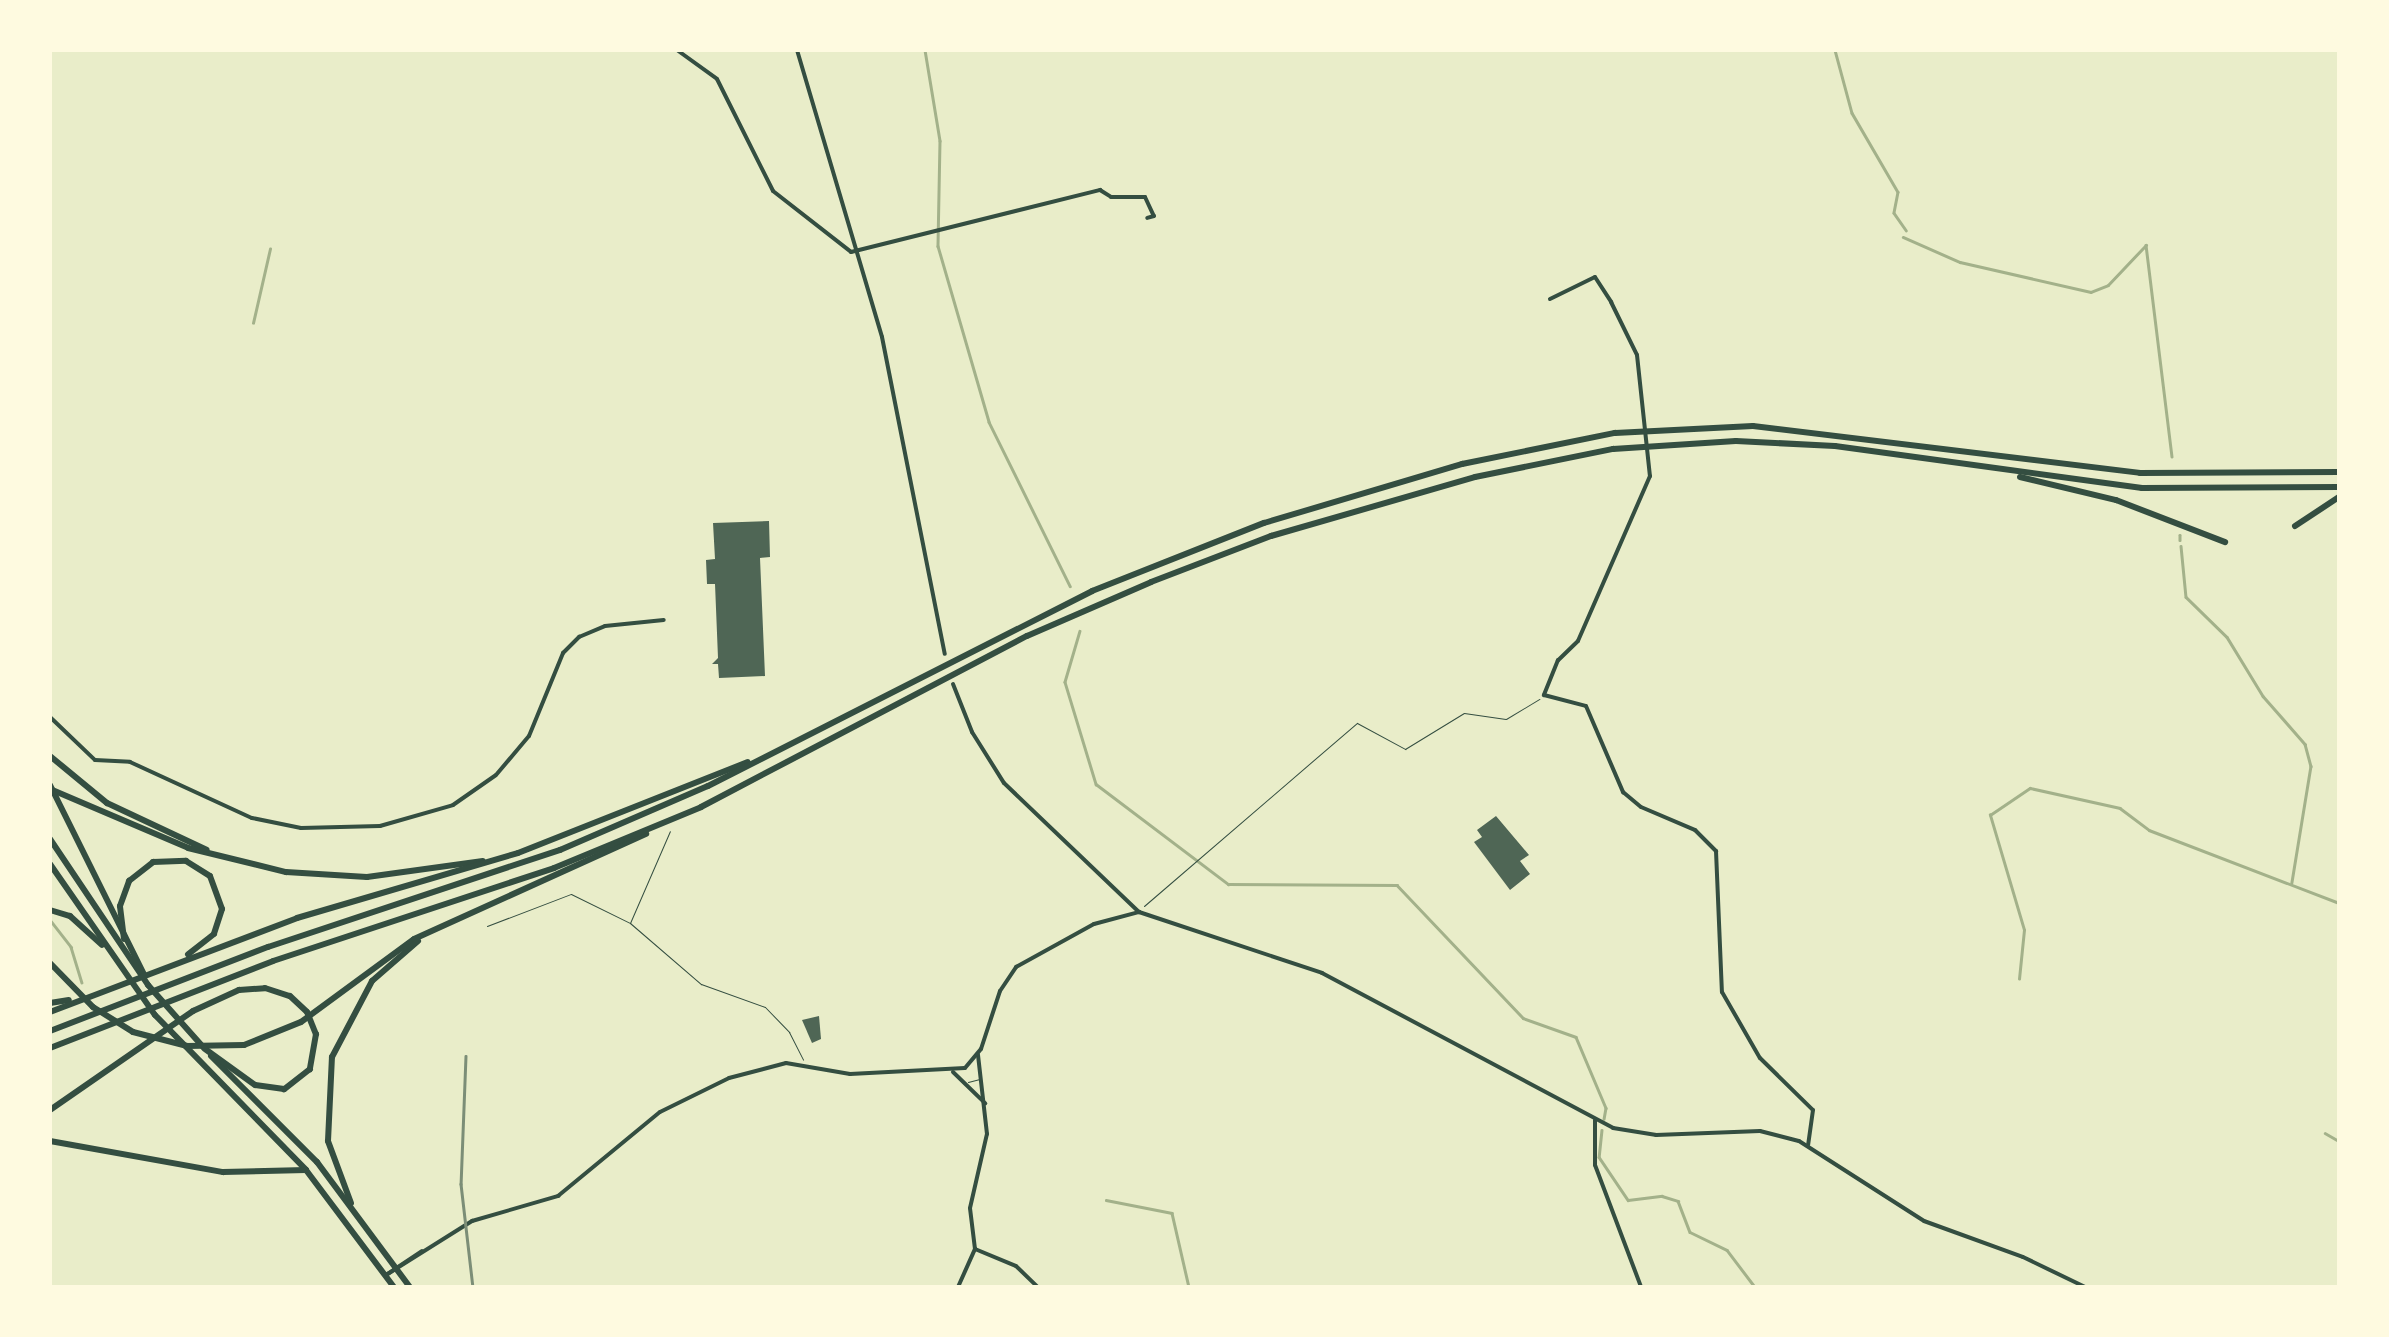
<!DOCTYPE html>
<html>
<head>
<meta charset="utf-8">
<style>
  body { margin:0 }
  #map { position:relative; width:2389px; height:1337px; overflow:hidden; background:#e9edc9; font-family:"Work Sans",sans-serif }
  div>[style] { position:absolute }
  [style*='--x'] { left:calc(var(--x)*1px); top:calc(var(--y)*1px); width:calc(var(--w)*1px); rotate:calc(var(--a)*1deg) }
  .stream>* { height:2.5px; margin:-1.25px; padding:0 1.25px; transform-origin:1.25px; border-radius:1.25px; background:#a3b18a }
  .building>* { inset:0; background:#4f6655 }
  .path>* { height:1px; margin:-0.5px; padding:0 0.5px; transform-origin:0.5px; border-radius:0.5px; background:#344e41 }
  .service>* { height:1px; margin:-0.5px; padding:0 0.5px; transform-origin:0.5px; border-radius:0.5px; background:#344e41 }
  .minor>* { height:4px; margin:-2px; padding:0 2px; transform-origin:2px; border-radius:2px; background:#344e41 }
  .tertiary>* { height:4px; margin:-2px; padding:0 2px; transform-origin:2px; border-radius:2px; background:#344e41 }
  .trunk>* { height:6px; margin:-3px; padding:0 3px; transform-origin:3px; border-radius:3px; background:#344e41 }
  .motorway>* { height:6px; margin:-3px; padding:0 3px; transform-origin:3px; border-radius:3px; background:#344e41 }
  .rail>* { height:2.5px; margin:-1.25px; padding:0 1.25px; transform-origin:1.25px; border-radius:1.25px; background:#7c8e77 }
  span { translate:-50% -50%; white-space:nowrap; text-align:center; line-height:1.15; -webkit-text-stroke:8px #fefae0; paint-order:stroke }
  .frame { position:absolute; inset:0; border:52px solid #fefae0; pointer-events:none }
</style>
</head>
<body>
<div id="map">
  <div class="stream">
    <div style="--x:925;--y:50;--w:92;--a:80.6"></div>
    <div style="--x:940;--y:141;--w:105;--a:91.1"></div>
    <div style="--x:938;--y:246;--w:183;--a:73.8"></div>
    <div style="--x:989;--y:422;--w:183;--a:63.7"></div>
    <div style="--x:1835;--y:50;--w:65;--a:74.9"></div>
    <div style="--x:1852;--y:113;--w:91;--a:59.8"></div>
    <div style="--x:1898;--y:192;--w:21;--a:101"></div>
    <div style="--x:1894;--y:213;--w:21;--a:55"></div>
    <div style="--x:1903;--y:237;--w:62;--a:23.7"></div>
    <div style="--x:1960;--y:262;--w:134;--a:12.9"></div>
    <div style="--x:2091;--y:292;--w:18;--a:-22"></div>
    <div style="--x:2108;--y:285;--w:55;--a:-46.5"></div>
    <div style="--x:2146;--y:245;--w:213;--a:83"></div>
    <div style="--x:253;--y:323;--w:76;--a:-77.1"></div>
    <div style="--x:2180;--y:535;--w:5;--a:90"></div>
    <div style="--x:2181;--y:546;--w:51;--a:84.4"></div>
    <div style="--x:2186;--y:597;--w:57;--a:44.3"></div>
    <div style="--x:2227;--y:637;--w:69;--a:58.6"></div>
    <div style="--x:2263;--y:696;--w:64;--a:48.8"></div>
    <div style="--x:2305;--y:744;--w:23;--a:75"></div>
    <div style="--x:2311;--y:766;--w:118;--a:99.3"></div>
    <div style="--x:1080;--y:631;--w:53;--a:106.4"></div>
    <div style="--x:1065;--y:682;--w:107;--a:73.1"></div>
    <div style="--x:1096;--y:784;--w:166;--a:37.1"></div>
    <div style="--x:1228;--y:884;--w:169;--a:0.3"></div>
    <div style="--x:1397;--y:885;--w:183;--a:46.5"></div>
    <div style="--x:1523;--y:1018;--w:56;--a:19.7"></div>
    <div style="--x:1576;--y:1037;--w:77;--a:67.1"></div>
    <div style="--x:1606;--y:1108;--w:11;--a:100"></div>
    <div style="--x:51;--y:921;--w:33;--a:52"></div>
    <div style="--x:71;--y:947;--w:37;--a:73"></div>
    <div style="--x:2019;--y:979;--w:49;--a:-84.2"></div>
    <div style="--x:2024;--y:930;--w:120;--a:-106.5"></div>
    <div style="--x:1990;--y:815;--w:48;--a:-34"></div>
    <div style="--x:2030;--y:788;--w:92;--a:12.5"></div>
    <div style="--x:2120;--y:808;--w:36;--a:37"></div>
    <div style="--x:2149;--y:830;--w:204;--a:21"></div>
    <div style="--x:1602;--y:1130;--w:27;--a:96"></div>
    <div style="--x:1599;--y:1157;--w:52;--a:56"></div>
    <div style="--x:1628;--y:1200;--w:34;--a:-7"></div>
    <div style="--x:1662;--y:1196;--w:17;--a:17"></div>
    <div style="--x:1678;--y:1201;--w:33;--a:69"></div>
    <div style="--x:1690;--y:1232;--w:41;--a:25.9"></div>
    <div style="--x:1727;--y:1250;--w:46;--a:52.9"></div>
    <div style="--x:2325;--y:1133;--w:16;--a:30"></div>
    <div style="--x:1106;--y:1200;--w:67;--a:11.1"></div>
    <div style="--x:1172;--y:1213;--w:76;--a:77.1"></div>
  </div>
  <div class="building">
    <div style="clip-path:polygon(769px 521px,770px 557px,760px 558px,765px 676px,719px 678px,718px 664px,712px 664px,718px 658px,715px 584px,707px 584px,706px 560px,715px 559px,713px 523px)"></div>
    <div style="clip-path:polygon(1496px 816px,1529px 855px,1520px 861px,1530px 874px,1510px 890px,1474px 842px,1482px 837px,1477px 830px)"></div>
    <div style="clip-path:polygon(819px 1016px,821px 1039px,812px 1043px,802px 1020px)"></div>
  </div>
  <div class="path">
    <div style="--x:1144;--y:906;--w:281;--a:-40.7"></div>
    <div style="--x:1357;--y:723;--w:55;--a:28.4"></div>
    <div style="--x:1405;--y:749;--w:69;--a:-31.4"></div>
    <div style="--x:1464;--y:713;--w:42;--a:8.1"></div>
    <div style="--x:1506;--y:719;--w:39;--a:-31"></div>
    <div style="--x:630;--y:923;--w:100;--a:-66.5"></div>
    <div style="--x:487;--y:926;--w:90;--a:-20.9"></div>
    <div style="--x:571;--y:894;--w:66;--a:26.2"></div>
    <div style="--x:630;--y:923;--w:94;--a:40.7"></div>
    <div style="--x:701;--y:984;--w:68;--a:19.8"></div>
    <div style="--x:765;--y:1007;--w:35;--a:46"></div>
    <div style="--x:789;--y:1032;--w:31;--a:63"></div>
  </div>
  <div class="service">
    <div style="--x:968;--y:1082;--w:11;--a:-15"></div>
  </div>
  <div class="minor">
    <div style="--x:677;--y:50;--w:49;--a:35.9"></div>
    <div style="--x:717;--y:79;--w:125;--a:63.4"></div>
    <div style="--x:773;--y:191;--w:99;--a:38"></div>
    <div style="--x:851;--y:252;--w:257;--a:-14"></div>
    <div style="--x:1100;--y:190;--w:13;--a:32"></div>
    <div style="--x:1111;--y:197;--w:34;--a:0"></div>
    <div style="--x:1145;--y:197;--w:21;--a:65"></div>
    <div style="--x:1154;--y:216;--w:7;--a:164"></div>
    <div style="--x:1550;--y:299;--w:50;--a:-26.1"></div>
    <div style="--x:1595;--y:277;--w:30;--a:57"></div>
    <div style="--x:1611;--y:302;--w:59;--a:63.9"></div>
    <div style="--x:1637;--y:355;--w:122;--a:83.9"></div>
    <div style="--x:1650;--y:476;--w:180;--a:113.6"></div>
    <div style="--x:1578;--y:641;--w:28;--a:136"></div>
    <div style="--x:1558;--y:660;--w:38;--a:112"></div>
    <div style="--x:1544;--y:695;--w:43;--a:14.7"></div>
    <div style="--x:1586;--y:706;--w:94;--a:66.7"></div>
    <div style="--x:1623;--y:792;--w:23;--a:40"></div>
    <div style="--x:1641;--y:807;--w:59;--a:23.1"></div>
    <div style="--x:1695;--y:830;--w:30;--a:45"></div>
    <div style="--x:1716;--y:851;--w:141;--a:87.6"></div>
    <div style="--x:1722;--y:992;--w:76;--a:60.1"></div>
    <div style="--x:1760;--y:1058;--w:74;--a:44.5"></div>
    <div style="--x:1813;--y:1110;--w:35;--a:98"></div>
    <div style="--x:50;--y:717;--w:62;--a:43.7"></div>
    <div style="--x:95;--y:760;--w:35;--a:3"></div>
    <div style="--x:130;--y:762;--w:134;--a:24.7"></div>
    <div style="--x:252;--y:818;--w:50;--a:11.5"></div>
    <div style="--x:301;--y:828;--w:79;--a:-1.5"></div>
    <div style="--x:380;--y:826;--w:76;--a:-16"></div>
    <div style="--x:453;--y:805;--w:52;--a:-34.9"></div>
    <div style="--x:496;--y:775;--w:51;--a:-49.8"></div>
    <div style="--x:529;--y:736;--w:90;--a:-67.7"></div>
    <div style="--x:563;--y:653;--w:23;--a:-45"></div>
    <div style="--x:579;--y:637;--w:28;--a:-23"></div>
    <div style="--x:605;--y:626;--w:59;--a:-5.8"></div>
    <div style="--x:953;--y:1072;--w:45;--a:44.1"></div>
    <div style="--x:1595;--y:1120;--w:45;--a:90"></div>
    <div style="--x:1595;--y:1165;--w:130;--a:69.3"></div>
    <div style="--x:975;--y:1249;--w:44;--a:22.5"></div>
    <div style="--x:1016;--y:1266;--w:30;--a:44"></div>
    <div style="--x:958;--y:1287;--w:42;--a:-65.9"></div>
    <div style="--x:975;--y:1249;--w:41;--a:-97"></div>
    <div style="--x:970;--y:1208;--w:76;--a:-77.1"></div>
    <div style="--x:987;--y:1134;--w:80;--a:-96.5"></div>
  </div>
  <div class="tertiary">
    <div style="--x:797;--y:50;--w:299;--a:73.5"></div>
    <div style="--x:882;--y:337;--w:323;--a:78.8"></div>
    <div style="--x:953;--y:684;--w:52;--a:68.4"></div>
    <div style="--x:972;--y:732;--w:60;--a:57.9"></div>
    <div style="--x:1004;--y:783;--w:187;--a:43.7"></div>
    <div style="--x:386;--y:1275;--w:102;--a:-32.1"></div>
    <div style="--x:472;--y:1221;--w:90;--a:-16.2"></div>
    <div style="--x:558;--y:1196;--w:132;--a:-39.5"></div>
    <div style="--x:660;--y:1112;--w:77;--a:-26.2"></div>
    <div style="--x:729;--y:1078;--w:59;--a:-14.7"></div>
    <div style="--x:786;--y:1063;--w:65;--a:9.8"></div>
    <div style="--x:850;--y:1074;--w:115;--a:-3"></div>
    <div style="--x:965;--y:1068;--w:25;--a:-50"></div>
    <div style="--x:981;--y:1049;--w:61;--a:-71.9"></div>
    <div style="--x:1000;--y:991;--w:29;--a:-56"></div>
    <div style="--x:1016;--y:967;--w:89;--a:-28.9"></div>
    <div style="--x:1094;--y:924;--w:47;--a:-14.9"></div>
    <div style="--x:1139;--y:912;--w:193;--a:18.4"></div>
    <div style="--x:1322;--y:973;--w:330;--a:28"></div>
    <div style="--x:1613;--y:1128;--w:44;--a:9.2"></div>
    <div style="--x:1656;--y:1135;--w:104;--a:-2.2"></div>
    <div style="--x:1760;--y:1131;--w:40;--a:14.4"></div>
    <div style="--x:1799;--y:1141;--w:148;--a:32.6"></div>
    <div style="--x:1924;--y:1221;--w:105;--a:20"></div>
    <div style="--x:2023;--y:1257;--w:69;--a:25.8"></div>
    <div style="--x:386;--y:1275;--w:43;--a:-33.7"></div>
  </div>
  <div class="trunk">
    <div style="--x:50;--y:785;--w:211;--a:63.6"></div>
    <div style="--x:50;--y:839;--w:176;--a:56.1"></div>
    <div style="--x:148;--y:985;--w:83;--a:48.4"></div>
    <div style="--x:50;--y:864;--w:184;--a:55.2"></div>
    <div style="--x:155;--y:1015;--w:216;--a:45.7"></div>
    <div style="--x:306;--y:1170;--w:146;--a:53.1"></div>
    <div style="--x:211;--y:1056;--w:150;--a:45"></div>
    <div style="--x:317;--y:1162;--w:156;--a:53.4"></div>
  </div>
  <div class="motorway">
    <div style="--x:2020;--y:477;--w:99;--a:13.5"></div>
    <div style="--x:2116;--y:500;--w:117;--a:21.1"></div>
    <div style="--x:2295;--y:526;--w:53;--a:-33.4"></div>
    <div style="--x:50;--y:756;--w:74;--a:39.5"></div>
    <div style="--x:107;--y:803;--w:110;--a:25.2"></div>
    <div style="--x:50;--y:789;--w:150;--a:23.1"></div>
    <div style="--x:188;--y:848;--w:101;--a:13.8"></div>
    <div style="--x:286;--y:872;--w:81;--a:3.5"></div>
    <div style="--x:367;--y:877;--w:117;--a:-7.9"></div>
    <div style="--x:50;--y:910;--w:21;--a:17"></div>
    <div style="--x:70;--y:916;--w:43;--a:42.2"></div>
    <div style="--x:124;--y:939;--w:33;--a:-97"></div>
    <div style="--x:120;--y:906;--w:27;--a:-70"></div>
    <div style="--x:129;--y:881;--w:31;--a:-38"></div>
    <div style="--x:153;--y:862;--w:33;--a:-2"></div>
    <div style="--x:186;--y:861;--w:28;--a:32"></div>
    <div style="--x:210;--y:876;--w:35;--a:70"></div>
    <div style="--x:222;--y:909;--w:26;--a:108"></div>
    <div style="--x:214;--y:934;--w:33;--a:142"></div>
    <div style="--x:50;--y:963;--w:62;--a:45.7"></div>
    <div style="--x:93;--y:1007;--w:47;--a:32"></div>
    <div style="--x:133;--y:1032;--w:56;--a:14.5"></div>
    <div style="--x:187;--y:1046;--w:57;--a:-1"></div>
    <div style="--x:244;--y:1045;--w:61;--a:-22"></div>
    <div style="--x:301;--y:1022;--w:140;--a:-36.3"></div>
    <div style="--x:414;--y:939;--w:255;--a:-24.4"></div>
    <div style="--x:50;--y:1003;--w:19;--a:-9"></div>
    <div style="--x:50;--y:1012;--w:264;--a:-20.8"></div>
    <div style="--x:297;--y:918;--w:230;--a:-16.4"></div>
    <div style="--x:518;--y:853;--w:247;--a:-21.6"></div>
    <div style="--x:50;--y:1031;--w:234;--a:-21.1"></div>
    <div style="--x:268;--y:947;--w:308;--a:-18.4"></div>
    <div style="--x:560;--y:850;--w:161;--a:-23.4"></div>
    <div style="--x:708;--y:786;--w:431;--a:-26.9"></div>
    <div style="--x:1092;--y:591;--w:185;--a:-21.6"></div>
    <div style="--x:1264;--y:523;--w:207;--a:-16.6"></div>
    <div style="--x:1462;--y:464;--w:156;--a:-11.5"></div>
    <div style="--x:1615;--y:433;--w:138;--a:-2.9"></div>
    <div style="--x:1753;--y:426;--w:390;--a:6.9"></div>
    <div style="--x:2140;--y:473;--w:199;--a:-0.3"></div>
    <div style="--x:50;--y:1048;--w:239;--a:-21.3"></div>
    <div style="--x:273;--y:961;--w:296;--a:-18.3"></div>
    <div style="--x:554;--y:868;--w:159;--a:-22.5"></div>
    <div style="--x:701;--y:807;--w:368;--a:-27.7"></div>
    <div style="--x:1027;--y:636;--w:135;--a:-23.5"></div>
    <div style="--x:1151;--y:582;--w:129;--a:-21"></div>
    <div style="--x:1271;--y:536;--w:212;--a:-16.1"></div>
    <div style="--x:1475;--y:477;--w:141;--a:-11.5"></div>
    <div style="--x:1613;--y:449;--w:123;--a:-3.7"></div>
    <div style="--x:1736;--y:441;--w:99;--a:2.9"></div>
    <div style="--x:1835;--y:446;--w:310;--a:7.8"></div>
    <div style="--x:2142;--y:488;--w:197;--a:-0.3"></div>
    <div style="--x:50;--y:1110;--w:174;--a:-34.7"></div>
    <div style="--x:193;--y:1011;--w:51;--a:-24.5"></div>
    <div style="--x:239;--y:990;--w:26;--a:-4"></div>
    <div style="--x:265;--y:988;--w:26;--a:18"></div>
    <div style="--x:290;--y:996;--w:23;--a:43"></div>
    <div style="--x:307;--y:1012;--w:24;--a:68"></div>
    <div style="--x:316;--y:1034;--w:36;--a:100"></div>
    <div style="--x:310;--y:1069;--w:33;--a:142"></div>
    <div style="--x:284;--y:1089;--w:29;--a:-172"></div>
    <div style="--x:255;--y:1085;--w:62;--a:-144.2"></div>
    <div style="--x:50;--y:1141;--w:176;--a:10.2"></div>
    <div style="--x:223;--y:1172;--w:83;--a:-1.4"></div>
    <div style="--x:351;--y:1203;--w:66;--a:-110.4"></div>
    <div style="--x:328;--y:1141;--w:84;--a:-87.3"></div>
    <div style="--x:332;--y:1057;--w:86;--a:-62.2"></div>
    <div style="--x:372;--y:981;--w:61;--a:-41"></div>
  </div>
  <div class="rail">
    <div style="--x:466;--y:1056;--w:128;--a:92.2"></div>
    <div style="--x:461;--y:1184;--w:104;--a:83.4"></div>
  </div>
  <div class="frame"></div>
</div>
</body>
</html>
